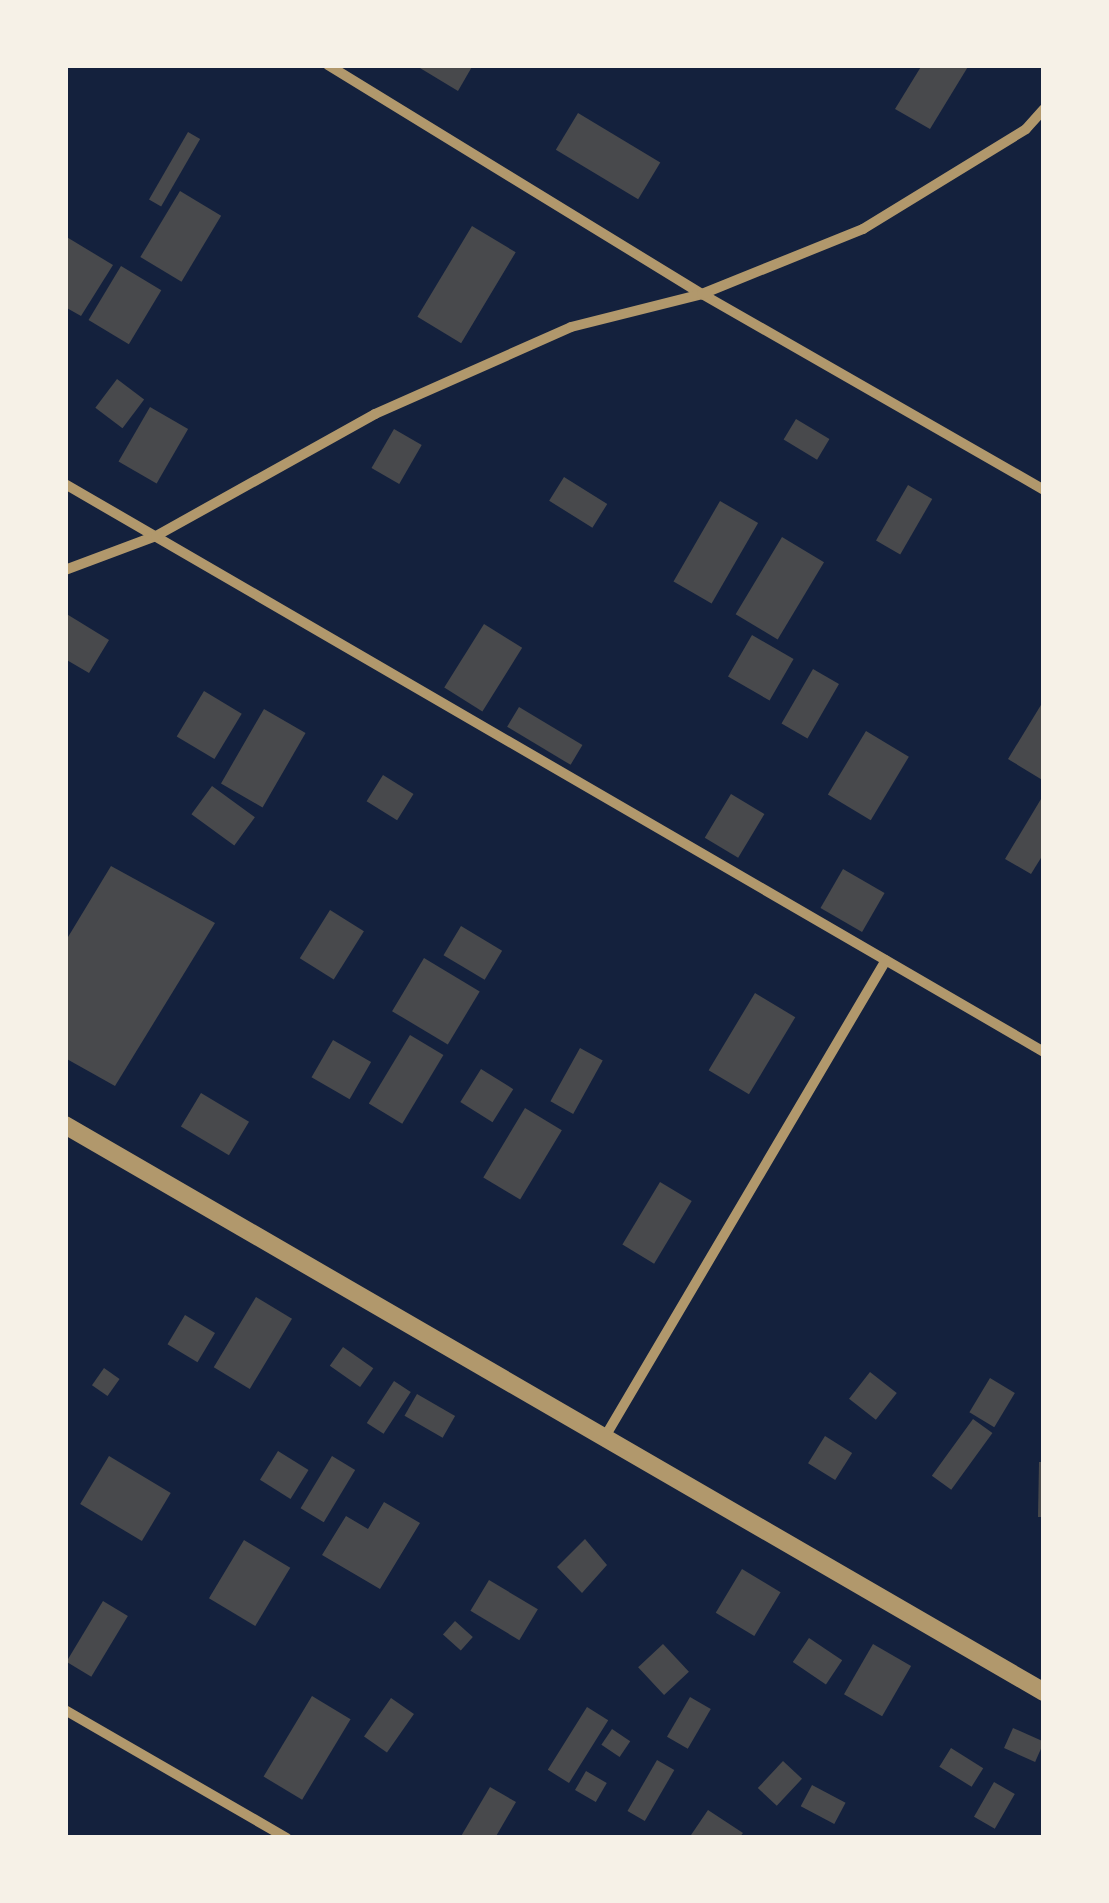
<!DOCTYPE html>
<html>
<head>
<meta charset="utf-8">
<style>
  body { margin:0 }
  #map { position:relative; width:1109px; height:1903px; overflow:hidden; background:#14213d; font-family:Inter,sans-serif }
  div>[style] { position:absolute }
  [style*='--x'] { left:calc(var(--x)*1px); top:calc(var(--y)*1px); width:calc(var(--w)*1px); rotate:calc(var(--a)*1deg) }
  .building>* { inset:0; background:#48494c; transform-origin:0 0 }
  .minor>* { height:10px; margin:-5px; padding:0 5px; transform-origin:5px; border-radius:5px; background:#b1986c }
  .tertiary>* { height:18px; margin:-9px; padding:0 9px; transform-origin:9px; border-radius:9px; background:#b1986c }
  span { translate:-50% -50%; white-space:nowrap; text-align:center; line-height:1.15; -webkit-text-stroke:9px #f6f1e7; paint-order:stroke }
  .frame { position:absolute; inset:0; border:68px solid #f6f1e7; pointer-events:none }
</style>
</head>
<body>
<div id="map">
  <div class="building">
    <div style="clip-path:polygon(415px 65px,473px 65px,458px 91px)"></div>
    <div style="clip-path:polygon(922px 65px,969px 65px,930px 129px,895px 109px)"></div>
    <div style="left:578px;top:113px;width:96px;height:43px;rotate:31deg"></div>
    <div style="left:188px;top:132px;width:14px;height:78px;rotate:30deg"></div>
    <div style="left:180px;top:191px;width:48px;height:77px;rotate:31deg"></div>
    <div style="left:472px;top:226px;width:51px;height:106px;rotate:31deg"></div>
    <div style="clip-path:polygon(65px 236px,113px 265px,81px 316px,65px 307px)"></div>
    <div style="left:121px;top:266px;width:47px;height:63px;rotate:31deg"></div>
    <div style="left:117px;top:379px;width:34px;height:36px;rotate:37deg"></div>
    <div style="left:150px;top:407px;width:44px;height:63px;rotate:30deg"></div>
    <div style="left:796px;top:419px;width:39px;height:24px;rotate:31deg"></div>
    <div style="left:394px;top:429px;width:32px;height:45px;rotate:30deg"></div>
    <div style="left:564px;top:477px;width:51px;height:28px;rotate:32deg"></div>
    <div style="left:908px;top:485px;width:28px;height:64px;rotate:30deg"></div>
    <div style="left:720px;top:501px;width:44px;height:93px;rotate:30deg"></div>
    <div style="left:782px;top:537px;width:49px;height:90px;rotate:31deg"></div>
    <div style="clip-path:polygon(65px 613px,109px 640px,89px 673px,65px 659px)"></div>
    <div style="left:484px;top:624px;width:45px;height:75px;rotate:32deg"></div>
    <div style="left:752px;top:635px;width:48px;height:48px;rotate:30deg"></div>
    <div style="left:813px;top:669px;width:30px;height:63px;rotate:30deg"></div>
    <div style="left:204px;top:691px;width:44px;height:53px;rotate:31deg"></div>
    <div style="clip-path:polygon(1044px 700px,1044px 781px,1008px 759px)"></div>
    <div style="left:519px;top:707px;width:74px;height:23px;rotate:31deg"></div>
    <div style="left:264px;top:709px;width:48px;height:86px;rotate:30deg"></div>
    <div style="left:866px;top:731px;width:50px;height:74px;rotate:31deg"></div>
    <div style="left:383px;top:775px;width:36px;height:31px;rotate:32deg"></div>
    <div style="left:212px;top:786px;width:53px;height:35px;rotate:36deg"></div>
    <div style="left:731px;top:794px;width:39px;height:51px;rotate:31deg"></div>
    <div style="clip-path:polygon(1044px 794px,1044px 853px,1031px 874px,1005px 859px)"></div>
    <div style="clip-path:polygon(111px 866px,215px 923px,115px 1086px,65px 1058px,65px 942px)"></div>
    <div style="left:843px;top:869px;width:48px;height:45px;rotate:30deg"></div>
    <div style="left:330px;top:910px;width:40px;height:57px;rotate:32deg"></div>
    <div style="left:461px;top:926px;width:48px;height:34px;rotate:31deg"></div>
    <div style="left:424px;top:958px;width:65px;height:62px;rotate:31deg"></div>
    <div style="left:755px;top:993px;width:47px;height:90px;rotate:31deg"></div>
    <div style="left:410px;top:1035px;width:39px;height:80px;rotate:31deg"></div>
    <div style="left:333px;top:1040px;width:44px;height:43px;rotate:30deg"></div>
    <div style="left:580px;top:1048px;width:26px;height:61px;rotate:29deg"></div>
    <div style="left:481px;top:1069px;width:38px;height:39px;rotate:32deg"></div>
    <div style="left:201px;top:1093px;width:56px;height:39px;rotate:31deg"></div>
    <div style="left:525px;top:1108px;width:43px;height:81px;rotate:31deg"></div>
    <div style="left:660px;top:1182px;width:37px;height:73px;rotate:31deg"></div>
    <div style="left:256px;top:1297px;width:42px;height:82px;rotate:31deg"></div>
    <div style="left:185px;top:1315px;width:35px;height:34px;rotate:31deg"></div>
    <div style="left:343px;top:1347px;width:37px;height:23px;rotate:35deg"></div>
    <div style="left:104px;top:1368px;width:19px;height:21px;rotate:35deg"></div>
    <div style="left:870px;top:1372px;width:34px;height:34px;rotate:38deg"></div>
    <div style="left:990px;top:1378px;width:29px;height:40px;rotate:31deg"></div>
    <div style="left:394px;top:1381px;width:20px;height:50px;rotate:33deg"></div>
    <div style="left:417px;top:1394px;width:44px;height:25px;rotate:30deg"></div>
    <div style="left:973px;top:1419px;width:24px;height:70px;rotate:36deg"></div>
    <div style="left:825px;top:1436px;width:32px;height:32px;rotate:32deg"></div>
    <div style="left:278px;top:1451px;width:36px;height:34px;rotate:32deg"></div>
    <div style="left:109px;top:1456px;width:72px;height:56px;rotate:31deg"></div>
    <div style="left:332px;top:1456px;width:27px;height:61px;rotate:31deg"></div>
    <div style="clip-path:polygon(1039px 1462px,1044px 1462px,1044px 1517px,1038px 1517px)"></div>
    <div style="clip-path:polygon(384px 1502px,420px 1523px,380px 1589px,322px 1555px,346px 1516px,368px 1529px)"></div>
    <div style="clip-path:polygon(585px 1539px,607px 1565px,582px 1593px,557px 1567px)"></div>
    <div style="left:244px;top:1540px;width:54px;height:68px;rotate:31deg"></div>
    <div style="left:742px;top:1569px;width:45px;height:51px;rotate:31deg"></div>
    <div style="left:489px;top:1580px;width:57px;height:36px;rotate:31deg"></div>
    <div style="left:103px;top:1601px;width:29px;height:71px;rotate:31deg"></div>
    <div style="left:455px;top:1621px;width:24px;height:18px;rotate:42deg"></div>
    <div style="left:809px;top:1638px;width:40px;height:29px;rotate:34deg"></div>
    <div style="left:663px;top:1644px;width:38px;height:34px;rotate:47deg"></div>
    <div style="left:873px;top:1644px;width:44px;height:58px;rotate:30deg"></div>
    <div style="left:312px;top:1696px;width:45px;height:94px;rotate:31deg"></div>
    <div style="left:690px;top:1697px;width:24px;height:46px;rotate:30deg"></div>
    <div style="left:391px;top:1698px;width:28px;height:47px;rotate:35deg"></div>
    <div style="left:587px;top:1707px;width:25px;height:74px;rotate:32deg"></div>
    <div style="left:1013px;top:1728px;width:34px;height:22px;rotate:24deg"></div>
    <div style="left:612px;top:1729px;width:22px;height:19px;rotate:34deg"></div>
    <div style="left:951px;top:1748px;width:38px;height:22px;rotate:32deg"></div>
    <div style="left:657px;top:1760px;width:20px;height:59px;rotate:30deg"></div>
    <div style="left:783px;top:1761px;width:26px;height:37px;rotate:43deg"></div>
    <div style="left:586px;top:1771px;width:24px;height:22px;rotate:30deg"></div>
    <div style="left:994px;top:1782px;width:24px;height:40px;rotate:30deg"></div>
    <div style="left:812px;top:1785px;width:38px;height:24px;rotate:28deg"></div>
    <div style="clip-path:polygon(490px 1787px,516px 1802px,495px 1838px,460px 1838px)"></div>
    <div style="clip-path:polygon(708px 1810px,743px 1833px,739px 1838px,689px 1838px)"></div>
  </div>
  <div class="minor">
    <div style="--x:328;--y:65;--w:439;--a:31.5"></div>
    <div style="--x:702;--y:294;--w:394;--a:29.8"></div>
    <div style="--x:65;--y:484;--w:1132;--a:30.12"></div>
    <div style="--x:65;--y:570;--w:97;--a:-20.5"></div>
    <div style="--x:156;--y:536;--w:251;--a:-29.1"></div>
    <div style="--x:375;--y:414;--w:214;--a:-23.9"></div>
    <div style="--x:571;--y:327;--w:135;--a:-14.1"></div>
    <div style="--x:702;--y:294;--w:174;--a:-22"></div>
    <div style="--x:863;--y:229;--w:191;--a:-31.5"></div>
    <div style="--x:1026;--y:129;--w:27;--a:-48"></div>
    <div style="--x:606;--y:1435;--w:551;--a:-59.48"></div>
    <div style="--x:65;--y:1710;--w:256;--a:30"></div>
  </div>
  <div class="tertiary">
    <div style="--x:65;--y:1125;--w:1131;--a:30.08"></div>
  </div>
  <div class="frame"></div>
</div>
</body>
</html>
